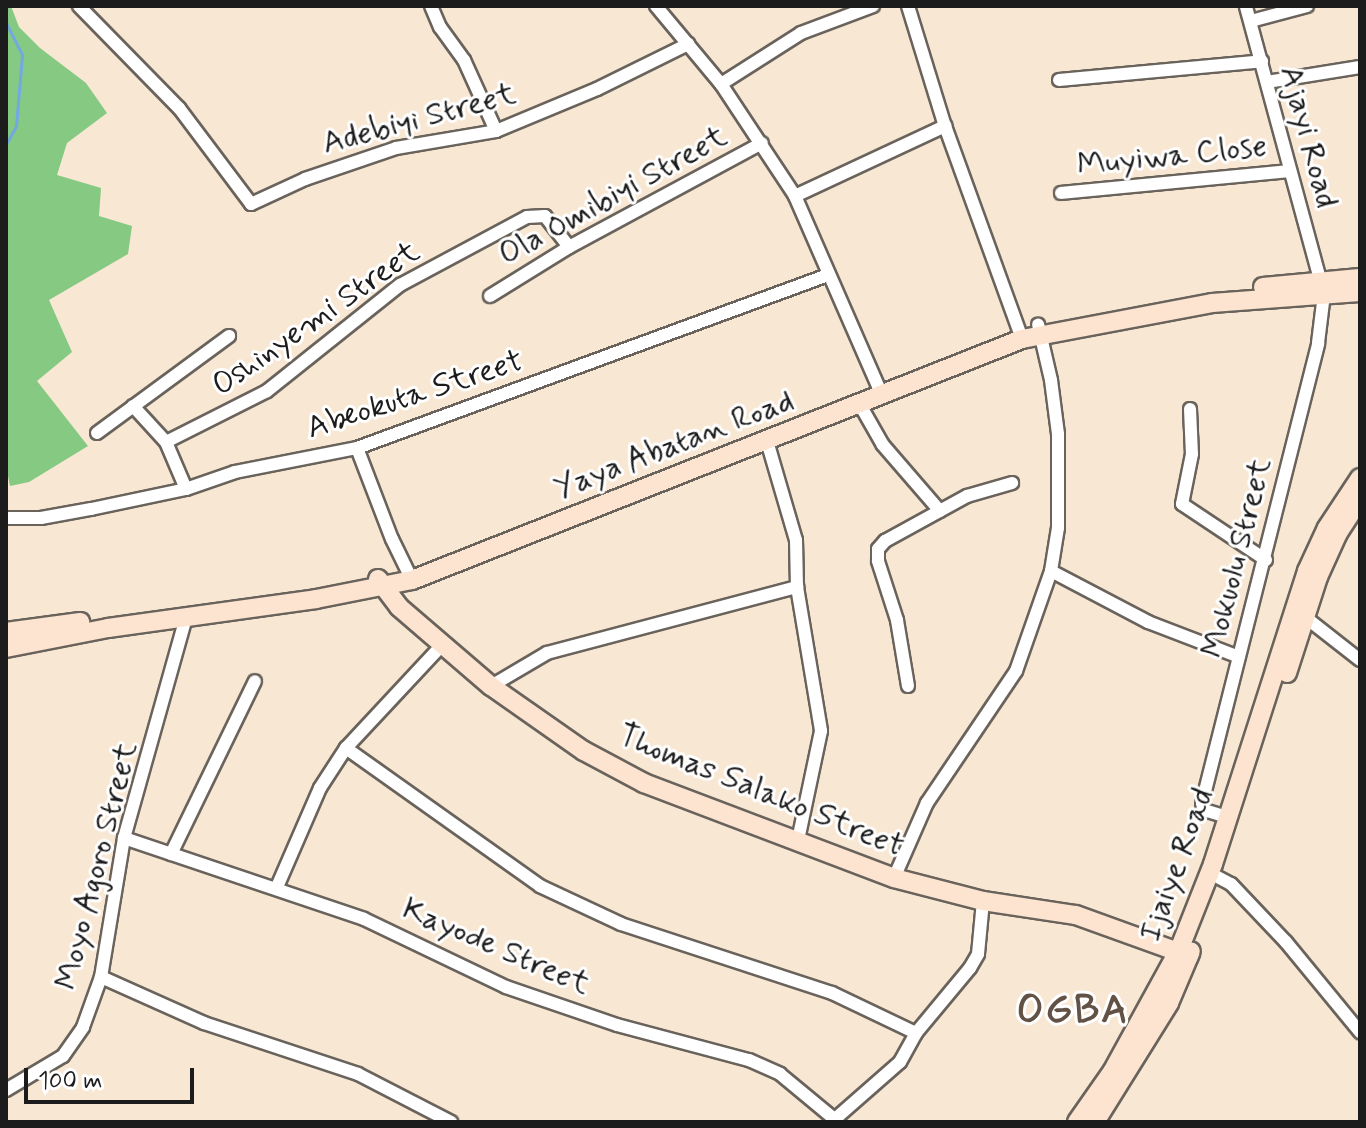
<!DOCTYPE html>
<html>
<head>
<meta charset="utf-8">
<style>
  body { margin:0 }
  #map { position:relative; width:1366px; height:1128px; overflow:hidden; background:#f8e7d3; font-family:Mynerve,sans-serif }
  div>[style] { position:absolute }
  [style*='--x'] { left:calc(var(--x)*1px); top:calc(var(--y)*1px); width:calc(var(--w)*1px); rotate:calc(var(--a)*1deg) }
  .green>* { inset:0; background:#85c983 }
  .stream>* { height:3px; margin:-1.5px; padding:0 1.5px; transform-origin:1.5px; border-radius:1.5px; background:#73a8e0 }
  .roads { filter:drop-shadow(2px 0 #69635c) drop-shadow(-2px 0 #69635c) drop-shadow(0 2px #69635c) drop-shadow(0 -2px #69635c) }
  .street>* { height:12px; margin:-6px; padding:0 6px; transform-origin:6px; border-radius:6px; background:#fff }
  .secondary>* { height:18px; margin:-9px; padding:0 9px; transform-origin:9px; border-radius:9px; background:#fde4d0 }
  span { translate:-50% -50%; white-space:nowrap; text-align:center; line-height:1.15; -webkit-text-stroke:6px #fff; paint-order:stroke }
  .street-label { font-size:32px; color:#1c1c1c }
  .district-label { font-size:40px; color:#625245; font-weight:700; letter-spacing:2px }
  .frame { position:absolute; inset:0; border:8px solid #1c1c1c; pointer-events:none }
  .scale { position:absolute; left:24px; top:1068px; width:170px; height:36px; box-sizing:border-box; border:4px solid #1c1c1c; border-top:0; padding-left:10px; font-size:24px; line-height:28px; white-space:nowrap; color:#1c1c1c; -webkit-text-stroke:6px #fff; paint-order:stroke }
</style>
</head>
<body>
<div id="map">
  <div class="green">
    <div style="clip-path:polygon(6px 6px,11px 6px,19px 27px,40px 48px,86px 83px,107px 113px,67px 143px,57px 175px,101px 188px,99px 216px,132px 226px,128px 254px,49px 300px,72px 352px,37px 381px,88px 446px,29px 482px,10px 486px,6px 466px)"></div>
  </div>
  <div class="stream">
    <div style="--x:6;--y:23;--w:36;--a:63"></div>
    <div style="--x:22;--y:55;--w:71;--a:94.8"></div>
    <div style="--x:16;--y:126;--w:21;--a:119"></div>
  </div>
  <div class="roads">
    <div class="street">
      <div style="--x:79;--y:6;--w:143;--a:45.6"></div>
      <div style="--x:179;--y:108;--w:120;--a:53.1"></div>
      <div style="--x:251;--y:204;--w:60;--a:-24.8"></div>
      <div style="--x:305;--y:179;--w:96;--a:-18.8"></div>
      <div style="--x:396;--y:148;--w:101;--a:-9.6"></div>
      <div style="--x:496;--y:131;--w:109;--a:-22.6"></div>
      <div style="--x:597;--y:89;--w:102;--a:-26.3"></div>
      <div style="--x:431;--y:6;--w:23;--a:67"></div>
      <div style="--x:440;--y:27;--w:41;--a:54"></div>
      <div style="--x:464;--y:60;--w:78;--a:65.7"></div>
      <div style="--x:656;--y:6;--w:102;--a:50.2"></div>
      <div style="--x:721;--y:84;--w:134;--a:56.5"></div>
      <div style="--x:795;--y:196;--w:215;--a:66.4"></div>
      <div style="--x:908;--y:6;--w:126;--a:72.9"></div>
      <div style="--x:945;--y:126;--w:226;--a:70.1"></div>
      <div style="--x:1251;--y:21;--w:58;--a:-15"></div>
      <div style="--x:1059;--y:80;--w:204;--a:-5.3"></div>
      <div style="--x:1267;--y:82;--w:94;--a:-9.2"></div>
      <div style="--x:721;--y:84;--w:95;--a:-32.5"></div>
      <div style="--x:801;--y:33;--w:77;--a:-20.6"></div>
      <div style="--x:1061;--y:193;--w:229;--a:-5.5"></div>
      <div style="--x:795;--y:196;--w:166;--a:-25"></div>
      <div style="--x:490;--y:296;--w:93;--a:-31.8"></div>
      <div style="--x:569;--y:247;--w:219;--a:-28.3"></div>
      <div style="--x:859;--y:403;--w:48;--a:60.3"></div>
      <div style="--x:883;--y:445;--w:87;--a:49.2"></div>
      <div style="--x:133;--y:406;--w:49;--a:47.5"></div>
      <div style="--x:166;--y:442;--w:51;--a:66.9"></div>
      <div style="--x:1190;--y:409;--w:45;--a:87.5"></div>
      <div style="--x:1192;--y:454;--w:51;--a:101.3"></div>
      <div style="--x:1182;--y:504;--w:101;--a:33.7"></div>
      <div style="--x:97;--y:433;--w:164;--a:-36.3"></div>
      <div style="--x:767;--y:441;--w:103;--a:73.7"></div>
      <div style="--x:796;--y:540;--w:47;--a:88.8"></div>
      <div style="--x:166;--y:442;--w:113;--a:-26.8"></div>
      <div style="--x:267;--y:391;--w:170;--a:-38.6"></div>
      <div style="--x:400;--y:285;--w:144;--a:-28.2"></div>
      <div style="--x:527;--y:217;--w:18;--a:-3"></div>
      <div style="--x:545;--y:216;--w:39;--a:52"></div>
      <div style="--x:357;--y:448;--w:97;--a:69"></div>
      <div style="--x:392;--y:539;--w:46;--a:64"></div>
      <div style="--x:6;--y:518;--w:35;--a:0"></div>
      <div style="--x:41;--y:518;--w:51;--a:-10.2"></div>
      <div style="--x:91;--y:509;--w:97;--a:-11.9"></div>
      <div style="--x:186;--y:489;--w:52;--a:-19.1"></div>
      <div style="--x:235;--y:472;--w:124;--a:-11.1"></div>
      <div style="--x:357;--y:448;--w:502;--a:-20.17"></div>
      <div style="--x:1051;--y:571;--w:110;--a:27.7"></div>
      <div style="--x:1148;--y:622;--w:97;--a:21"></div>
      <div style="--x:1300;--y:613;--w:76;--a:38.1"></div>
      <div style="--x:491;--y:686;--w:65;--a:-30.5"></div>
      <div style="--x:547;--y:653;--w:259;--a:-14.8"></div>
      <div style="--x:797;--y:587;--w:146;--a:80.5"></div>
      <div style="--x:821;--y:731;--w:111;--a:101.9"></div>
      <div style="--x:908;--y:686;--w:67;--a:-99.5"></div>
      <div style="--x:897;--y:620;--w:62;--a:-107.9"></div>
      <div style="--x:878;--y:561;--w:12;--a:-90"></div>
      <div style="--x:878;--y:549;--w:11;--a:-49"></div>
      <div style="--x:885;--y:541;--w:94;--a:-28.8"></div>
      <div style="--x:967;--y:496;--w:47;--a:-16.1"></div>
      <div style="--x:346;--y:748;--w:238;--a:35.4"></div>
      <div style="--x:540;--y:886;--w:89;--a:25.1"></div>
      <div style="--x:621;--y:924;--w:222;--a:18.1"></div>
      <div style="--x:832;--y:993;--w:93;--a:25.5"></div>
      <div style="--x:1227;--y:817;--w:24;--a:-163"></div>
      <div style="--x:1204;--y:810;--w:7;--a:-106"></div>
      <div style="--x:1202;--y:803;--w:474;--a:-75.8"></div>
      <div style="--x:1318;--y:343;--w:49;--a:-83"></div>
      <div style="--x:1324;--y:294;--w:298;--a:-105.2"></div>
      <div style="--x:124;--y:838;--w:253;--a:18.6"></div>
      <div style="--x:364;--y:919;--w:157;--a:25.6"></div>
      <div style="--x:506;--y:987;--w:117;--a:18.9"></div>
      <div style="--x:617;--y:1025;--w:137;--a:14.9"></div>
      <div style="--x:749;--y:1060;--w:34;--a:24"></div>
      <div style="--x:780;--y:1074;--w:75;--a:39.6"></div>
      <div style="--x:171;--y:854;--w:192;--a:-64.1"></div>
      <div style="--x:1210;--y:873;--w:24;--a:28"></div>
      <div style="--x:1231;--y:884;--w:80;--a:46.5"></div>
      <div style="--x:1286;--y:942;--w:117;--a:50.6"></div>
      <div style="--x:894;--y:878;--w:82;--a:-66.3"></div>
      <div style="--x:927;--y:803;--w:159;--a:-56"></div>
      <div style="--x:1016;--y:671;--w:106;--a:-70.7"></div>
      <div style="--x:1051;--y:571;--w:44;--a:-80.8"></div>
      <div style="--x:1058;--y:528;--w:94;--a:-90"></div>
      <div style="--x:1058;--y:434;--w:54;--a:-97.4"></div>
      <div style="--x:1051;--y:380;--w:57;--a:-103.1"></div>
      <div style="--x:277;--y:887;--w:108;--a:-66.5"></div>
      <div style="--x:320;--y:788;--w:48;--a:-57"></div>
      <div style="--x:346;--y:748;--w:141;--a:-47"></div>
      <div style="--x:101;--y:977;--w:113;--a:24.1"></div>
      <div style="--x:204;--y:1023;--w:162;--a:18.3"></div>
      <div style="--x:358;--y:1074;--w:105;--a:27.3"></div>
      <div style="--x:6;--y:1090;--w:66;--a:-30.8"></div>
      <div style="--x:63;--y:1056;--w:35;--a:-55"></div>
      <div style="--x:83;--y:1027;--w:53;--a:-70.2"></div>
      <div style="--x:101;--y:977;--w:141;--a:-80.6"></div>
      <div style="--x:124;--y:838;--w:229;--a:-74.3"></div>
      <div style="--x:835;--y:1119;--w:86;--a:-41.2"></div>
      <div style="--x:900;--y:1062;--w:33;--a:-61"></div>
      <div style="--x:916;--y:1033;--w:85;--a:-50.3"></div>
      <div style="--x:970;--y:968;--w:16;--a:-60"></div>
      <div style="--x:978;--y:954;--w:53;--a:-84.6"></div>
    </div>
    <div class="secondary">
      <div style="--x:1263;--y:287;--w:97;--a:-5.3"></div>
      <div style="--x:378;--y:579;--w:35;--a:53"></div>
      <div style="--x:399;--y:607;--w:121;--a:40.7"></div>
      <div style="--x:491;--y:686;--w:113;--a:35"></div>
      <div style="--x:584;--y:751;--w:68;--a:28.1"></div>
      <div style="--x:644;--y:783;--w:267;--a:20.8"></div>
      <div style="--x:894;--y:878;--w:92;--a:14.5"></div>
      <div style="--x:983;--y:901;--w:94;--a:8.6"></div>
      <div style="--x:1076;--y:915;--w:120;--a:19.9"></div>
      <div style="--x:6;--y:632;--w:75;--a:-7.7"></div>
      <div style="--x:6;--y:648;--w:104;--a:-11.1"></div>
      <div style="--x:108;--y:628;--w:210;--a:-7.9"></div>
      <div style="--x:316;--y:599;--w:98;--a:-11.2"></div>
      <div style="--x:412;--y:580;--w:656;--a:-21.56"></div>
      <div style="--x:1022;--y:339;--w:193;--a:-10.7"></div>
      <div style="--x:1212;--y:303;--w:148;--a:-4.3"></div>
      <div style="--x:1287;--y:673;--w:101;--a:-72.1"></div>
      <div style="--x:1318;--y:577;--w:48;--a:-65.6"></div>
      <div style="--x:1338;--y:533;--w:40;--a:-57.1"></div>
      <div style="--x:1077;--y:1122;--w:61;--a:-55"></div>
      <div style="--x:1112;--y:1072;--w:139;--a:-61.2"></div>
      <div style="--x:1179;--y:950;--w:92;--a:-68.4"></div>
      <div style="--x:1213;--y:864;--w:308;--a:-72.2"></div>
      <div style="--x:1307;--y:571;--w:47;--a:-65.1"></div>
      <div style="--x:1327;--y:528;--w:60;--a:-56.6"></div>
      <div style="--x:1095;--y:1122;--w:140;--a:-58.1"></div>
      <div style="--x:1169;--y:1003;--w:56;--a:-67.1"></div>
    </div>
  </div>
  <div class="street-label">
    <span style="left:419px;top:119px;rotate:-15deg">Adebiyi Street</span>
    <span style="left:1308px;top:137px;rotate:75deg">Ajayi Road</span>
    <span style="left:1172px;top:156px;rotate:-6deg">Muyiwa Close</span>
    <span style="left:613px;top:196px;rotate:-29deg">Ola Omibiyi Street</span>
    <span style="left:316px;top:319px;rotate:-35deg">Oshinyemi Street</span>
    <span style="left:415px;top:395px;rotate:-18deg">Abeokuta Street</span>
    <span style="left:674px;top:445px;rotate:-21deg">Yaya Abatan Road</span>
    <span style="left:1237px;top:558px;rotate:-76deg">Mokuolu Street</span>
    <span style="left:761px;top:791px;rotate:22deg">Thomas Salako Street</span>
    <span style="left:1177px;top:865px;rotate:-70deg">Ijaiye Road</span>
    <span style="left:97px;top:866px;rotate:-76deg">Moyo Agoro Street</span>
    <span style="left:496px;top:947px;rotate:23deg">Kayode Street</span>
  </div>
  <div class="district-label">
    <span style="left:1073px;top:1011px">OGBA</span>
  </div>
  <div class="frame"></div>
  <div class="scale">100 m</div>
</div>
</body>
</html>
